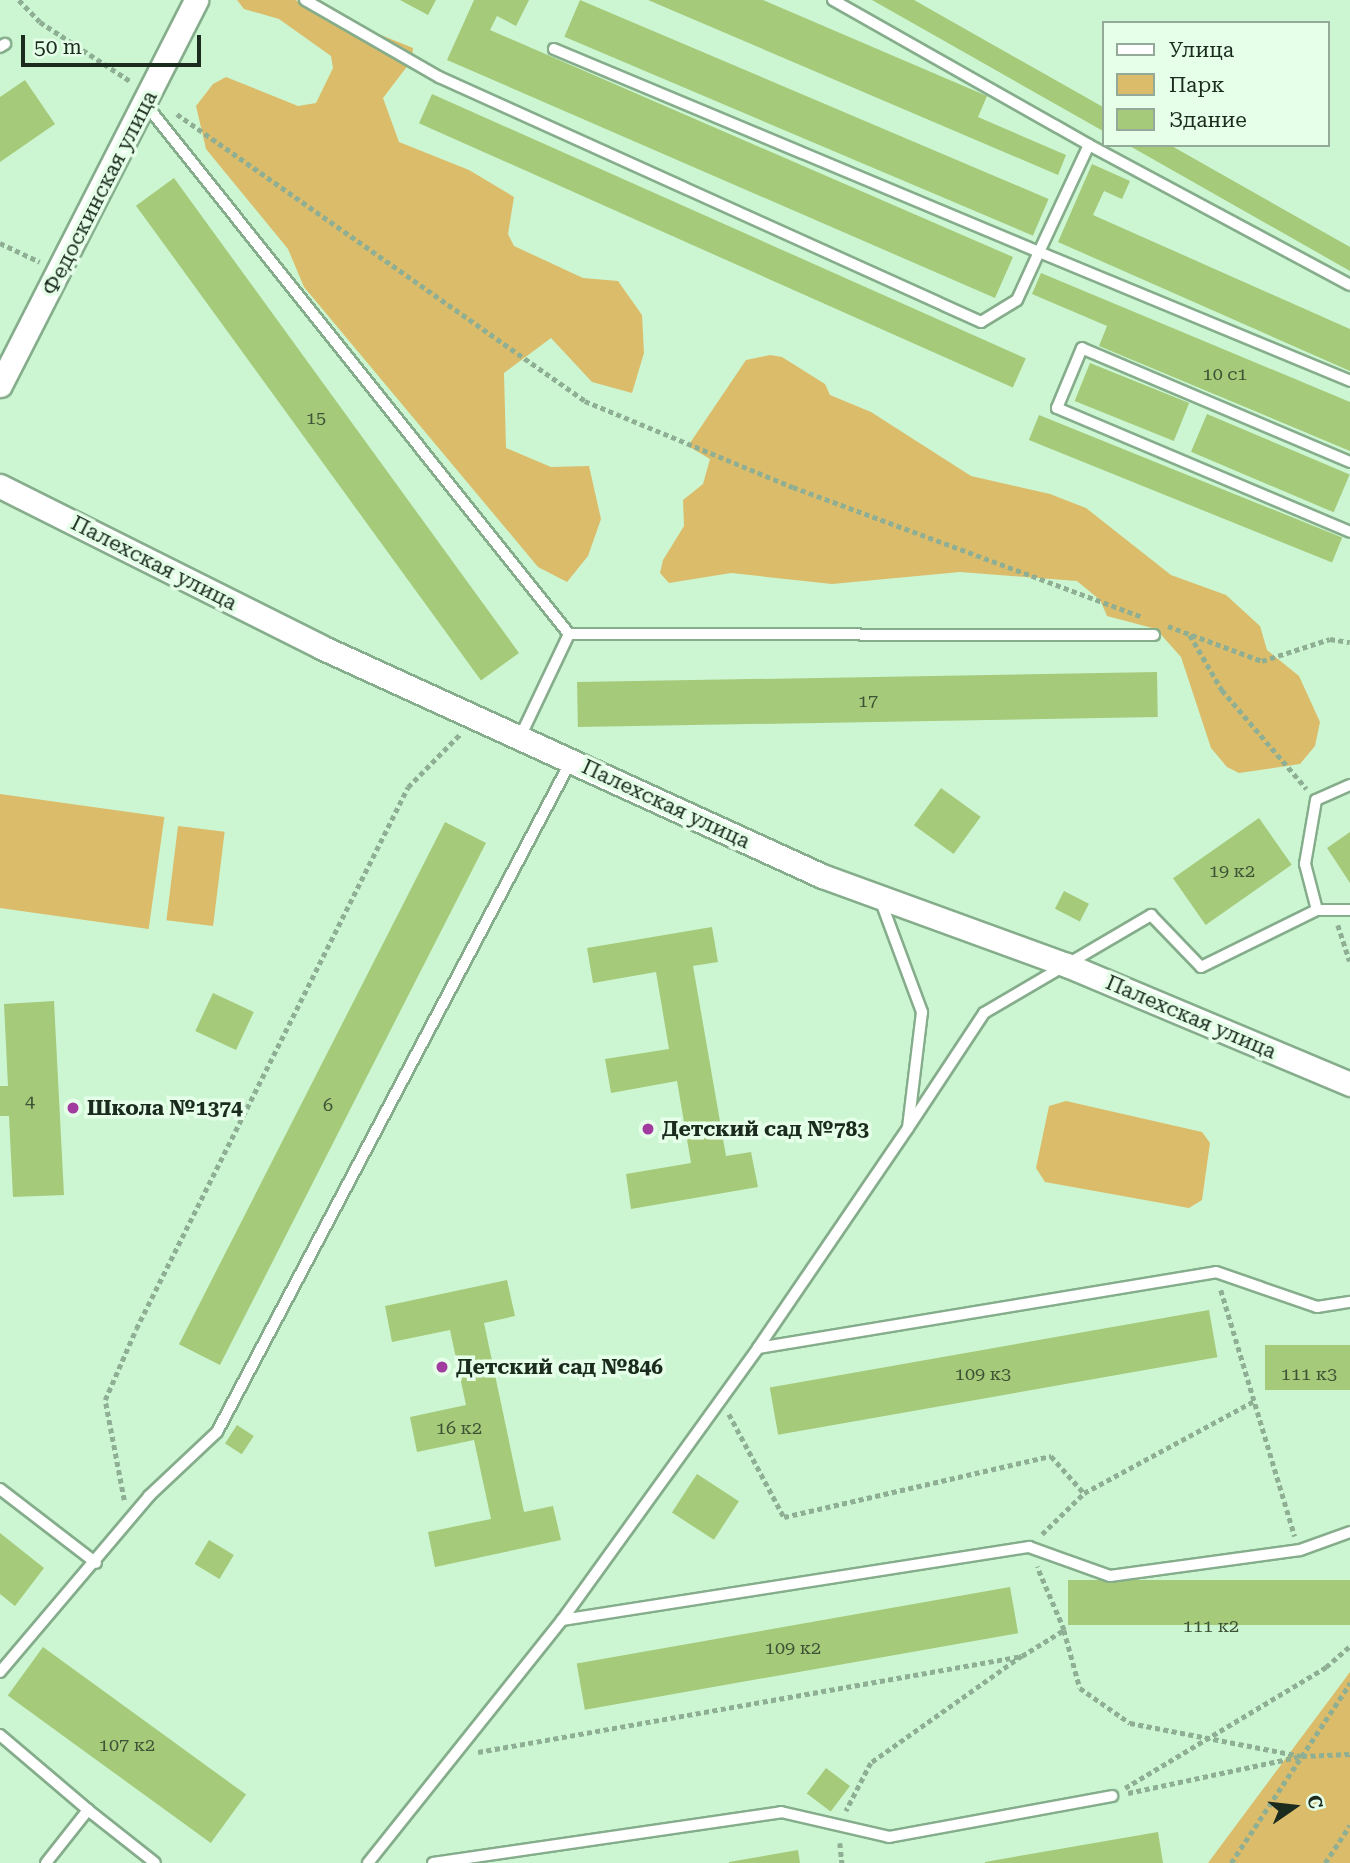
<!DOCTYPE html>
<html>
<head>
<meta charset="utf-8">
<style>
  body { margin:0 }
  #map { position:relative; width:1350px; height:1863px; overflow:hidden; background:#ccf6d2; font-family:"Roboto Serif",serif }
  div>[style] { position:absolute }
  [style*='--x'] { left:calc(var(--x)*1px); top:calc(var(--y)*1px); width:calc(var(--w)*1px); rotate:calc(var(--a)*1deg) }
  .green>* { inset:0; background:#dbbc6a; transform-origin:0 0 }
  .building>* { inset:0; background:#a5ca7a; transform-origin:0 0 }
  .path>* { height:4.5px; margin-top:-2.25px; transform-origin:0; background:repeating-linear-gradient(90deg,#8eaf93 0 5px,transparent 0 8.5px) }
  .roads { filter:drop-shadow(2px 0 #85ad8b) drop-shadow(-2px 0 #85ad8b) drop-shadow(0 2px #85ad8b) drop-shadow(0 -2px #85ad8b) }
  .lane>* { height:10px; margin:-5px; padding:0 5px; transform-origin:5px; border-radius:5px; background:#fff }
  .street>* { height:23px; margin:-11.5px; padding:0 11.5px; transform-origin:11.5px; border-radius:11.5px; background:#fff }
  .dots>* { width:19px; height:19px; translate:-50% -50%; box-sizing:border-box; border:4px solid #e5ffe9; border-radius:50% }
  span { translate:-50% -50%; white-space:nowrap; text-align:center; line-height:1.15; -webkit-text-stroke:7px #e5ffe9; paint-order:stroke }
  .number-label { font-size:18px; color:#3e5335 }
  .number-label span { -webkit-text-stroke-width:0 }
  .street-label { font-size:21px; color:#1b2b1e }
  .poi-label { font-size:21px; color:#1b2b1e; font-weight:700 }
  .left { translate:0 -50%; text-align:left }
  .legend { position:absolute; left:1102px; top:21px; width:228px; height:126px; box-sizing:border-box; background:#e5ffe9; border:2px solid #94aa98; margin:0; padding:9px 12px; list-style:none; font-size:21px; color:#1b2b1e }
  .legend li { display:flex; align-items:center; gap:14px; height:35px }
  .legend b { width:35px; border:2px solid #94aa98 }
  .north { position:absolute; left:1259px; top:1772px; width:70px; height:70px; -webkit-text-stroke:5px #e5ffe9; paint-order:stroke; rotate:76deg; font-size:19px; font-weight:700; line-height:28px; text-align:center; color:#1b2b1e }
  .north::after { content:''; display:block; margin:auto; width:24px; height:32px; background:#1b2b1e; clip-path:polygon(50% 0,100% 100%,50% 72%,0 100%) }
  .scale { position:absolute; left:21px; top:35px; width:180px; height:32px; box-sizing:border-box; border:4px solid #1b2b1e; border-top:0; padding-left:9px; font-size:21px; line-height:24px; white-space:nowrap; color:#1b2b1e; -webkit-text-stroke:5px #e5ffe9; paint-order:stroke }
</style>
</head>
<body>
<div id="map">
  <div class="green">
    <div style="clip-path:polygon(237px 0,295px 0,413px 48px,412px 60px,383px 98px,399px 142px,469px 170px,514px 197px,508px 234px,514px 246px,583px 278px,618px 281px,642px 315px,644px 353px,632px 393px,592px 382px,551px 338px,504px 373px,506px 448px,551px 467px,589px 466px,601px 519px,588px 556px,567px 582px,538px 567px,304px 287px,288px 249px,206px 149px,196px 106px,213px 84px,226px 77px,298px 106px,316px 103px,333px 68px,331px 56px,279px 19px,244px 9px)"></div>
    <div style="clip-path:polygon(770px 355px,782px 357px,825px 384px,830px 395px,871px 412px,971px 476px,1050px 494px,1086px 508px,1171px 575px,1226px 595px,1260px 626px,1267px 650px,1299px 676px,1320px 722px,1315px 746px,1300px 764px,1239px 773px,1227px 767px,1211px 748px,1181px 657px,1156px 629px,1107px 616px,1100px 600px,1077px 581px,960px 572px,832px 584px,731px 573px,669px 583px,660px 573px,663px 560px,684px 526px,683px 500px,703px 484px,710px 459px,688px 446px,746px 360px)"></div>
    <div style="left:0;top:794px;width:166px;height:113px;rotate:8deg"></div>
    <div style="left:178px;top:826px;width:47px;height:95px;rotate:7deg"></div>
    <div style="clip-path:polygon(1066px 1101px,1202px 1132px,1210px 1143px,1202px 1200px,1189px 1208px,1045px 1182px,1036px 1168px,1049px 1106px)"></div>
    <div style="clip-path:polygon(1350px 1672px,1350px 1863px,1208px 1863px)"></div>
  </div>
  <div class="building">
    <div style="clip-path:polygon(400px 0,436px 0,428px 15px)"></div>
    <div style="clip-path:polygon(474px 0,529px 0,516px 26px,497px 16px,490px 30px,1013px 257px,995px 298px,447px 60px)"></div>
    <div style="left:580px;top:0;width:509px;height:40px;rotate:23deg"></div>
    <div style="clip-path:polygon(648px 0,763px 0,987px 96px,978px 117px,1066px 155px,1058px 175px)"></div>
    <div style="clip-path:polygon(872px 0,914px 0,1103px 107px,1103px 131px)"></div>
    <div style="clip-path:polygon(25px 80px,55px 124px,0 162px,0 97px)"></div>
    <div style="left:432px;top:94px;width:650px;height:32px;rotate:24deg"></div>
    <div style="clip-path:polygon(1128px 145px,1170px 145px,1350px 247px,1350px 271px)"></div>
    <div style="clip-path:polygon(1092px 164px,1130px 181px,1122px 199px,1104px 191px,1093px 215px,1350px 329px,1350px 371px,1058px 242px)"></div>
    <div style="left:174px;top:178px;width:587px;height:47px;rotate:54deg"></div>
    <div style="clip-path:polygon(1041px 273px,1350px 402px,1350px 451px,1099px 346px,1107px 326px,1032px 294px)"></div>
    <div style="left:1090px;top:363px;width:107px;height:41px;rotate:22deg"></div>
    <div style="left:1207px;top:414px;width:155px;height:41px;rotate:23deg"></div>
    <div style="left:1039px;top:415px;width:327px;height:27px;rotate:22deg"></div>
    <div style="left:1157px;top:672px;width:45px;height:580px;rotate:89deg"></div>
    <div style="left:941px;top:788px;width:49px;height:46px;rotate:36deg"></div>
    <div style="left:1259px;top:818px;width:57px;height:105px;rotate:55deg"></div>
    <div style="left:445px;top:822px;width:46px;height:586px;rotate:27deg"></div>
    <div style="clip-path:polygon(1350px 832px,1350px 883px,1327px 848px)"></div>
    <div style="left:1064px;top:891px;width:28px;height:20px;rotate:27deg"></div>
    <div style="clip-path:polygon(712px 927px,718px 962px,693px 966px,726px 1156px,751px 1152px,758px 1187px,631px 1209px,626px 1174px,691px 1163px,677px 1081px,611px 1093px,605px 1059px,669px 1049px,656px 972px,593px 983px,587px 948px)"></div>
    <div style="left:213px;top:993px;width:45px;height:42px;rotate:25deg"></div>
    <div style="clip-path:polygon(54px 1001px,64px 1195px,13px 1197px,9px 1116px,0 1116px,0 1086px,8px 1086px,4px 1004px)"></div>
    <div style="clip-path:polygon(507px 1280px,515px 1316px,484px 1323px,524px 1512px,553px 1506px,561px 1540px,435px 1567px,428px 1532px,491px 1519px,474px 1440px,417px 1452px,410px 1417px,466px 1405px,450px 1330px,392px 1342px,385px 1306px)"></div>
    <div style="left:1209px;top:1310px;width:48px;height:446px;rotate:80deg"></div>
    <div style="left:1350px;top:1345px;width:45px;height:85px;rotate:90deg"></div>
    <div style="left:237px;top:1425px;width:20px;height:22px;rotate:33deg"></div>
    <div style="left:697px;top:1474px;width:50px;height:46px;rotate:33deg"></div>
    <div style="clip-path:polygon(0 1533px,44px 1568px,15px 1606px,0 1594px)"></div>
    <div style="left:209px;top:1540px;width:29px;height:28px;rotate:31deg"></div>
    <div style="left:1350px;top:1580px;width:45px;height:282px;rotate:90deg"></div>
    <div style="left:1010px;top:1587px;width:47px;height:440px;rotate:80deg"></div>
    <div style="left:43px;top:1647px;width:251px;height:60px;rotate:36deg"></div>
    <div style="left:826px;top:1768px;width:30px;height:32px;rotate:37deg"></div>
    <div style="clip-path:polygon(1158px 1832px,1163px 1863px,985px 1863px,985px 1862px)"></div>
    <div style="clip-path:polygon(798px 1850px,800px 1863px,729px 1863px,729px 1862px)"></div>
  </div>
  <div class="path">
    <div style="--x:19;--y:0;--w:30;--a:46"></div>
    <div style="--x:40;--y:22;--w:108;--a:33.2"></div>
    <div style="--x:177;--y:114;--w:499;--a:35.1"></div>
    <div style="--x:585;--y:401;--w:225;--a:22.5"></div>
    <div style="--x:793;--y:487;--w:373;--a:20.4"></div>
    <div style="--x:0;--y:243;--w:44;--a:25.4"></div>
    <div style="--x:1168;--y:626;--w:100;--a:20.4"></div>
    <div style="--x:1262;--y:661;--w:71;--a:-17.9"></div>
    <div style="--x:1330;--y:639;--w:20;--a:9"></div>
    <div style="--x:1190;--y:635;--w:64;--a:59.8"></div>
    <div style="--x:1222;--y:690;--w:130;--a:49.4"></div>
    <div style="--x:1338;--y:925;--w:38;--a:72"></div>
    <div style="--x:1221;--y:1290;--w:257;--a:73.3"></div>
    <div style="--x:729;--y:1414;--w:117;--a:61.9"></div>
    <div style="--x:784;--y:1517;--w:274;--a:-12.9"></div>
    <div style="--x:1051;--y:1456;--w:50;--a:48.3"></div>
    <div style="--x:124;--y:1500;--w:102;--a:-100.8"></div>
    <div style="--x:105;--y:1400;--w:77;--a:-66.4"></div>
    <div style="--x:136;--y:1329;--w:606;--a:-63.35"></div>
    <div style="--x:408;--y:787;--w:74;--a:-45.5"></div>
    <div style="--x:1042;--y:1534;--w:59;--a:-44.3"></div>
    <div style="--x:1084;--y:1493;--w:193;--a:-28.4"></div>
    <div style="--x:1064;--y:1630;--w:60;--a:74.6"></div>
    <div style="--x:1080;--y:1688;--w:61;--a:35"></div>
    <div style="--x:1130;--y:1723;--w:175;--a:10.9"></div>
    <div style="--x:1302;--y:1756;--w:48;--a:-2.4"></div>
    <div style="--x:1022;--y:1656;--w:49;--a:-31.8"></div>
    <div style="--x:1064;--y:1630;--w:69;--a:-113.2"></div>
    <div style="--x:478;--y:1752;--w:552;--a:-10.01"></div>
    <div style="--x:1022;--y:1656;--w:185;--a:144.7"></div>
    <div style="--x:871;--y:1763;--w:54;--a:117.5"></div>
    <div style="--x:1125;--y:1788;--w:235;--a:-31"></div>
    <div style="--x:1326;--y:1667;--w:32;--a:-41"></div>
    <div style="--x:1128;--y:1793;--w:173;--a:-12"></div>
    <div style="--x:840;--y:1843;--w:20;--a:84"></div>
    <div style="--x:1231;--y:1863;--w:216;--a:-56.5"></div>
    <div style="--x:1325;--y:1863;--w:45;--a:-56.7"></div>
  </div>
  <div class="roads">
    <div class="lane">
      <div style="--x:305;--y:0;--w:155;--a:29.9"></div>
      <div style="--x:439;--y:77;--w:595;--a:24.32"></div>
      <div style="--x:981;--y:322;--w:42;--a:-31.4"></div>
      <div style="--x:1017;--y:300;--w:53;--a:-65.4"></div>
      <div style="--x:1039;--y:252;--w:337;--a:22.5"></div>
      <div style="--x:833;--y:0;--w:294;--a:29.5"></div>
      <div style="--x:0;--y:47;--w:6;--a:-31"></div>
      <div style="--x:554;--y:49;--w:526;--a:22.71"></div>
      <div style="--x:1039;--y:252;--w:118;--a:-65"></div>
      <div style="--x:1089;--y:145;--w:296;--a:28.2"></div>
      <div style="--x:147;--y:106;--w:676;--a:51.37"></div>
      <div style="--x:569;--y:634;--w:114;--a:115.4"></div>
      <div style="--x:1350;--y:462;--w:291;--a:-157"></div>
      <div style="--x:1082;--y:348;--w:65;--a:112.6"></div>
      <div style="--x:1057;--y:408;--w:318;--a:22.9"></div>
      <div style="--x:569;--y:634;--w:585;--a:0.1"></div>
      <div style="--x:880;--y:899;--w:121;--a:69.6"></div>
      <div style="--x:922;--y:1012;--w:117;--a:96.9"></div>
      <div style="--x:908;--y:1128;--w:266;--a:124.3"></div>
      <div style="--x:758;--y:1348;--w:464;--a:-9.4"></div>
      <div style="--x:1216;--y:1272;--w:107;--a:19.1"></div>
      <div style="--x:1317;--y:1307;--w:33;--a:-9"></div>
      <div style="--x:1317;--y:910;--w:48;--a:-104.6"></div>
      <div style="--x:1305;--y:864;--w:65;--a:-80.2"></div>
      <div style="--x:1316;--y:800;--w:37;--a:-24"></div>
      <div style="--x:910;--y:1125;--w:134;--a:-56.5"></div>
      <div style="--x:984;--y:1013;--w:194;--a:-30.4"></div>
      <div style="--x:1151;--y:915;--w:72;--a:46.1"></div>
      <div style="--x:1201;--y:967;--w:129;--a:-26.2"></div>
      <div style="--x:1317;--y:910;--w:33;--a:0"></div>
      <div style="--x:0;--y:1489;--w:121;--a:37.6"></div>
      <div style="--x:562;--y:1620;--w:473;--a:-8.9"></div>
      <div style="--x:1029;--y:1547;--w:86;--a:19.7"></div>
      <div style="--x:1110;--y:1576;--w:192;--a:-7.8"></div>
      <div style="--x:1300;--y:1550;--w:53;--a:-19.8"></div>
      <div style="--x:0;--y:1672;--w:231;--a:-49.7"></div>
      <div style="--x:149;--y:1496;--w:93;--a:-43.3"></div>
      <div style="--x:217;--y:1432;--w:759;--a:-62.19"></div>
      <div style="--x:0;--y:1735;--w:116;--a:40.4"></div>
      <div style="--x:46;--y:1863;--w:68;--a:-51.6"></div>
      <div style="--x:88;--y:1810;--w:85;--a:38.3"></div>
      <div style="--x:368;--y:1863;--w:311;--a:-51.4"></div>
      <div style="--x:562;--y:1620;--w:335;--a:-54.2"></div>
      <div style="--x:433;--y:1863;--w:352;--a:-8.3"></div>
      <div style="--x:781;--y:1812;--w:111;--a:13"></div>
      <div style="--x:889;--y:1837;--w:227;--a:-10.4"></div>
    </div>
    <div class="street">
      <div style="--x:0;--y:385;--w:432;--a:-63"></div>
      <div style="--x:0;--y:486;--w:359;--a:26.6"></div>
      <div style="--x:321;--y:647;--w:551;--a:24.56"></div>
      <div style="--x:822;--y:876;--w:261;--a:20"></div>
      <div style="--x:1067;--y:965;--w:307;--a:22.8"></div>
    </div>
  </div>
  <div class="dots">
    <div style="left:73px;top:1108px;background:#a23b9f"></div>
    <div style="left:648px;top:1129px;background:#a23b9f"></div>
    <div style="left:442px;top:1367px;background:#a23b9f"></div>
  </div>
  <div class="number-label">
    <span style="left:1225px;top:374px">10 с1</span>
    <span style="left:316px;top:418px">15</span>
    <span style="left:868px;top:701px">17</span>
    <span style="left:1232px;top:871px">19 к2</span>
    <span style="left:30px;top:1101px">4</span>
    <span style="left:328px;top:1105px">6</span>
    <span style="left:983px;top:1374px">109 к3</span>
    <span style="left:1309px;top:1374px">111 к3</span>
    <span style="left:459px;top:1428px">16 к2</span>
    <span style="left:1211px;top:1626px">111 к2</span>
    <span style="left:793px;top:1648px">109 к2</span>
    <span style="left:127px;top:1745px">107 к2</span>
  </div>
  <div class="street-label">
    <span style="left:100px;top:193px;rotate:-63deg">Федоскинская улица</span>
    <span style="left:154px;top:563px;rotate:27deg">Палехская улица</span>
    <span style="left:666px;top:804px;rotate:25deg">Палехская улица</span>
    <span style="left:1191px;top:1017px;rotate:23deg">Палехская улица</span>
  </div>
  <div class="poi-label">
    <span class="left" style="left:87px;top:1108px">Школа №1374</span>
    <span class="left" style="left:662px;top:1129px">Детский сад №783</span>
    <span class="left" style="left:456px;top:1367px">Детский сад №846</span>
  </div>
  <ul class="legend">
  <li><b style="height:9px;background:#fff"></b>Улица</li>
  <li><b style="height:19px;background:#dbbc6a"></b>Парк</li>
  <li><b style="height:19px;background:#a5ca7a"></b>Здание</li>
  </ul>
  <div class="north">С</div>
  <div class="scale">50 m</div>
</div>
</body>
</html>
